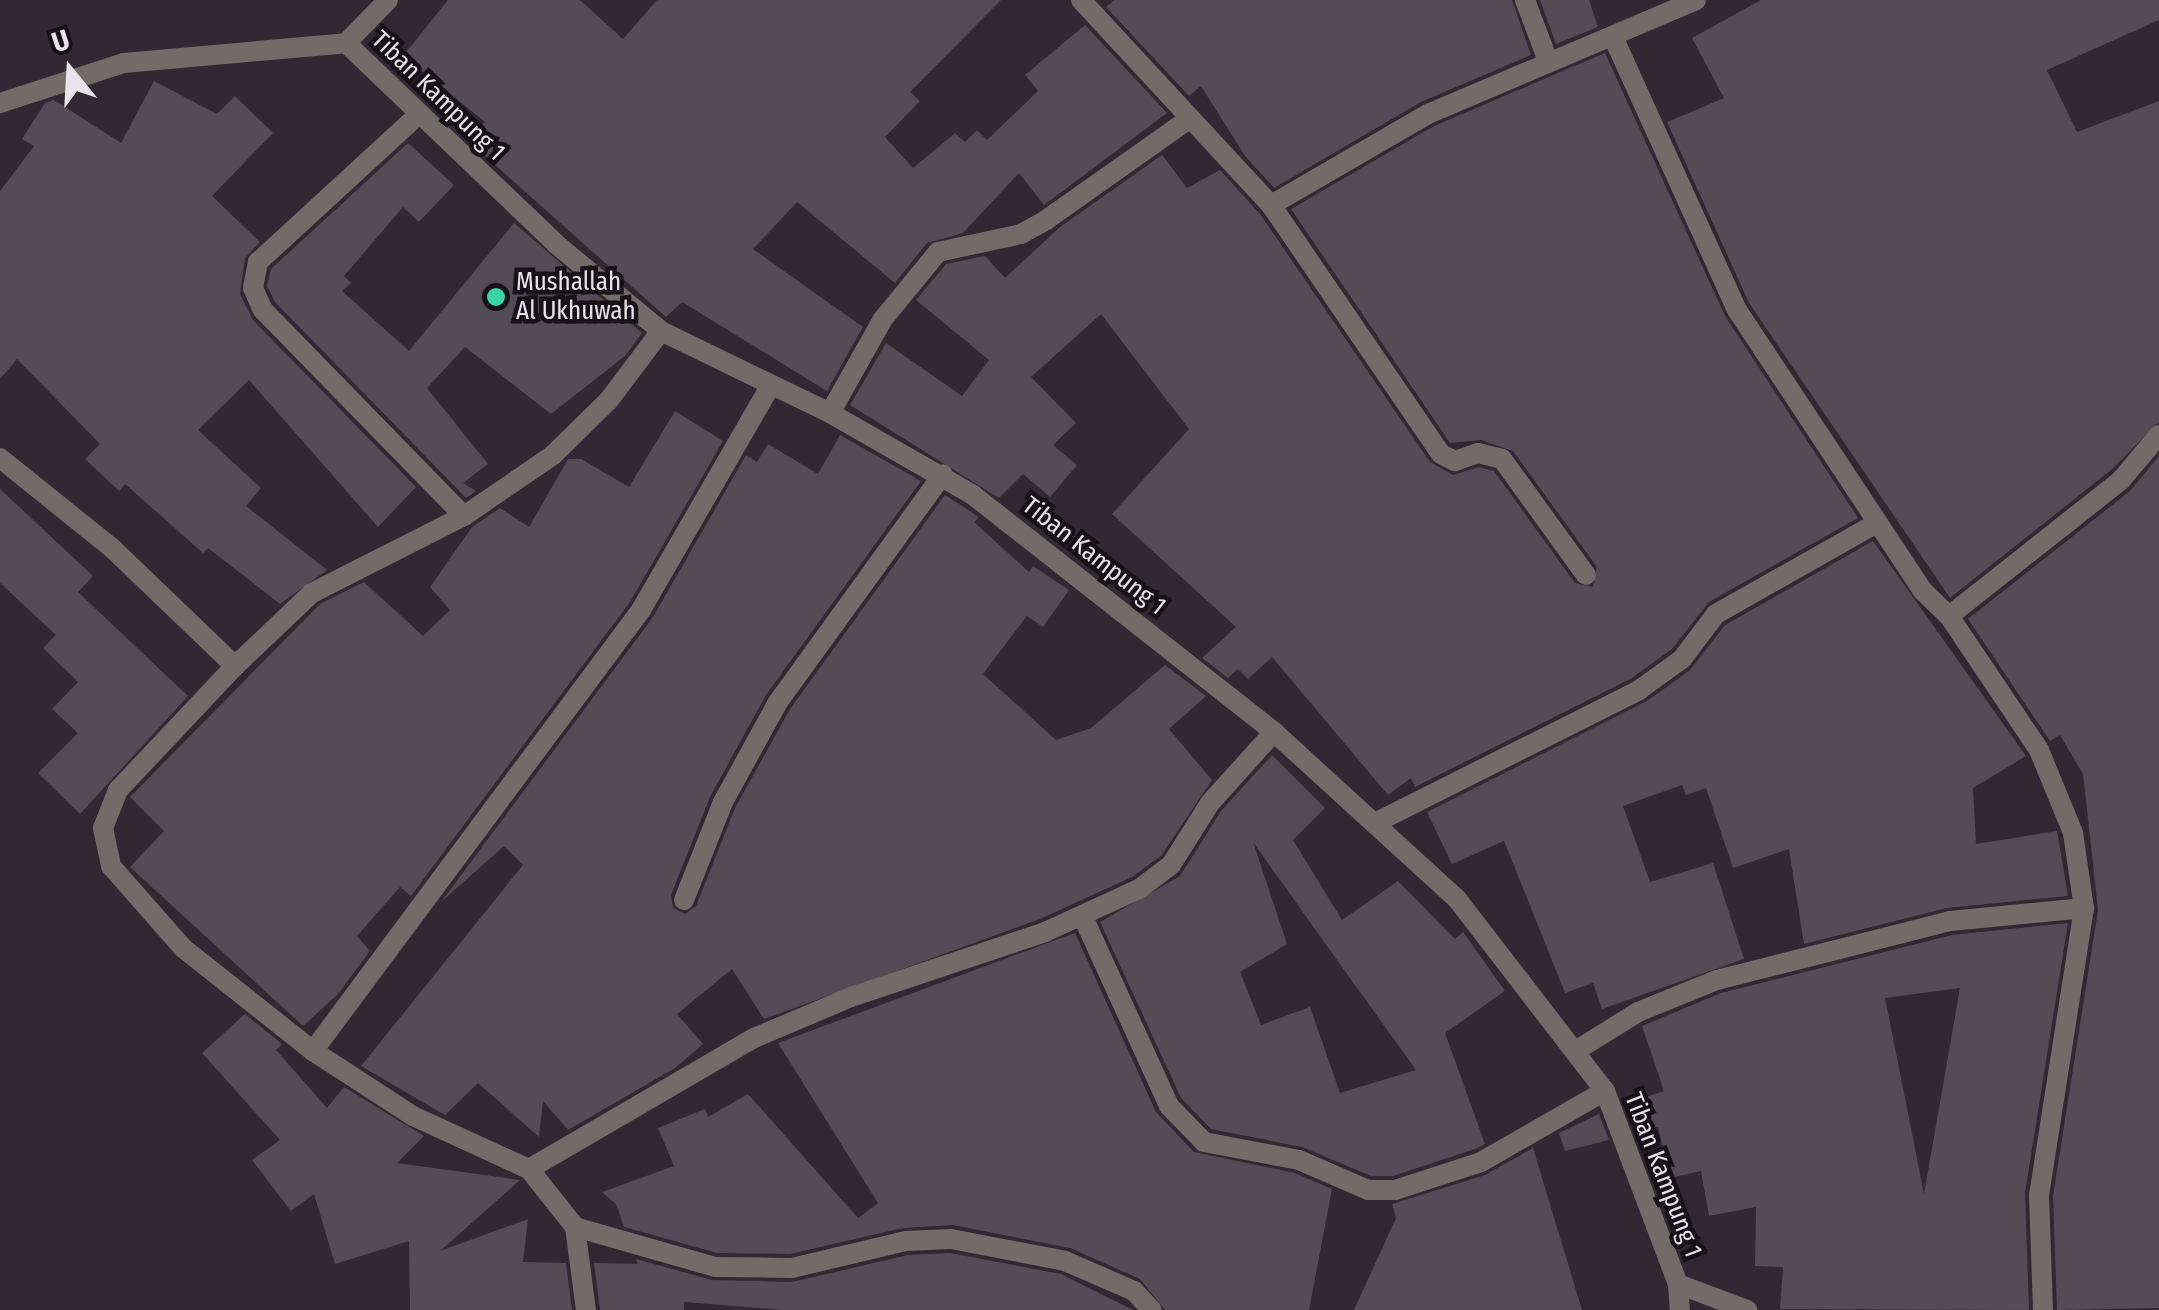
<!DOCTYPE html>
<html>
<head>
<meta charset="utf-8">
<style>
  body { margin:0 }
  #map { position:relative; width:2159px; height:1310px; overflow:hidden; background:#302833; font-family:"Fira Sans Condensed",sans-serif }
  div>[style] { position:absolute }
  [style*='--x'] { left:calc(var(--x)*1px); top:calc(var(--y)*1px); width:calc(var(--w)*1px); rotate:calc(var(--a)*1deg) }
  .building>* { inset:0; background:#544b57 }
  .street>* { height:20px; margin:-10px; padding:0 10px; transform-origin:10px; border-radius:10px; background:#716c67 }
  .dots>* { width:28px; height:28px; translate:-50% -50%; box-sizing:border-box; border:5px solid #161217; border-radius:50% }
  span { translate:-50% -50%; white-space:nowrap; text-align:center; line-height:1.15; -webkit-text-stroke:9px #161217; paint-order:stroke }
  .street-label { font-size:25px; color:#e9e4eb }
  .poi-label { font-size:25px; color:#e9e4eb }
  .left { translate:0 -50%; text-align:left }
  .north { position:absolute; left:20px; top:20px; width:100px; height:100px; -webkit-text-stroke:8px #161217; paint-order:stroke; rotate:342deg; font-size:28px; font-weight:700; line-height:40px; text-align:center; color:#e9e4eb }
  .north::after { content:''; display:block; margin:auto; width:35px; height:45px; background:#e9e4eb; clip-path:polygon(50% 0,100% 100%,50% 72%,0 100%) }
</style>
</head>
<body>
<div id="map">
  <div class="building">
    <div style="clip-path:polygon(448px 0,580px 0,623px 39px,657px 0,1001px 0,910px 92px,920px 101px,885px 137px,913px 168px,955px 133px,965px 142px,977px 130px,987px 140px,1038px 91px,1025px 75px,1085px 25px,1167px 113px,1044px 205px,1019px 173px,963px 233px,927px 243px,895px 283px,797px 202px,753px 249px,863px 327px,827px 391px,682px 302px,666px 317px,468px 141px,485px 122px,403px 56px)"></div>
    <div style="clip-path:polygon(1115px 0,1512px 0,1531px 55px,1421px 102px,1274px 188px,1245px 156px,1201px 86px,1189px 96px,1106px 7px)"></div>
    <div style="clip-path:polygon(1540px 0,1589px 0,1598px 27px,1556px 44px)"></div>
    <div style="clip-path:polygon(1761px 0,2159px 0,2159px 20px,2047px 70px,2077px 132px,2159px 101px,2159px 422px,2111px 470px,1950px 598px,1749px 303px,1667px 122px,1724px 98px,1692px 38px)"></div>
    <div style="clip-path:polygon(1605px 53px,1725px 316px,1858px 518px,1709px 602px,1672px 649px,1632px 678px,1415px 787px,1411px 778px,1388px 795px,1272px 657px,1248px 679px,1238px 669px,1228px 678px,1202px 658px,1236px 627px,1112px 514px,1189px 429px,1101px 314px,1031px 377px,1076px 423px,1053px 445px,1077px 465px,1050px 497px,1023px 474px,999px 498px,850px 405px,886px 343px,962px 396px,989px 360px,916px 300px,946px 264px,985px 256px,1005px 278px,1060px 227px,1162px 155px,1187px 188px,1220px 170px,1260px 214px,1430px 462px,1453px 475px,1479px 467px,1494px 471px,1575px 583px,1593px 587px,1597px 567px,1513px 451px,1481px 440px,1450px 443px,1291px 209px,1434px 126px)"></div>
    <div style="clip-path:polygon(154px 81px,217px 114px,235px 96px,273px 133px,212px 196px,260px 242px,245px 258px,240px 294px,253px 320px,416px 487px,378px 527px,249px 380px,198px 430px,261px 488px,246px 506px,327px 570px,280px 604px,208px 548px,203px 553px,125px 484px,119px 491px,85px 459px,100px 444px,17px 359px,0 379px,0 191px,34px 146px,22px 139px,45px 103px,54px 100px,121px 143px)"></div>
    <div style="clip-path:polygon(408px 143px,454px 185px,419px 222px,403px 207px,344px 276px,351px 283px,342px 291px,409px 351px,514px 223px,642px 333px,625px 356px,551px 414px,465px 347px,427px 388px,488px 464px,463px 483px,476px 491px,466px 498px,275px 302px,267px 286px,271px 269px)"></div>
    <div style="clip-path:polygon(675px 411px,723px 441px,630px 602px,411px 896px,400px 887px,357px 936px,370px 951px,338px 994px,303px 1026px,130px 867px,164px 831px,130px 797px,320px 604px,364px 582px,423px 636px,450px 610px,430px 587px,472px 527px,500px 508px,529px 527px,568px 459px,581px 459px,629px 487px)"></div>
    <div style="clip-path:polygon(840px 435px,921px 481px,766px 695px,710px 797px,671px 895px,673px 908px,685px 914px,696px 906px,735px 808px,790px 709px,945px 495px,979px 517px,974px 522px,1029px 572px,1033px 566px,1069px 590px,1043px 627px,1027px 616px,983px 674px,1056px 740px,1091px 728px,1165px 665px,1206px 696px,1169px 729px,1212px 780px,1161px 856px,1132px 877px,1040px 919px,764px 1019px,732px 969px,677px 1014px,703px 1044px,675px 1068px,568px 1130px,543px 1101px,539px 1137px,478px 1083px,445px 1115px,361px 1066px,523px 865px,504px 846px,441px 902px,653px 617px,746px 455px,757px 462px,768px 444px,818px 474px)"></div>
    <div style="clip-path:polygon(2159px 456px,2159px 1308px,2057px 1310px,2053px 1196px,2098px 910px,2083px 774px,2060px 735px,2050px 741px,1968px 619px,2130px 491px)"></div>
    <div style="clip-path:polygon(0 489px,93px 576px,78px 592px,188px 696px,80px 814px,38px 773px,78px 733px,52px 709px,78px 682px,43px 648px,56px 635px,0 583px)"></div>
    <div style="clip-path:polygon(1873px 541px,2026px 756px,1973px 788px,1976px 844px,2057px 831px,2068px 896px,1947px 908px,1804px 944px,1789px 849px,1733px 868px,1706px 788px,1686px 795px,1682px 785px,1623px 806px,1650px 882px,1713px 863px,1744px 959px,1602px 1009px,1593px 983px,1565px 993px,1504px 841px,1452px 864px,1427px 812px,1647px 701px,1690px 670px,1725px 625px)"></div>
    <div style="clip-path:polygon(evenodd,1272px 755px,1325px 808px,1293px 840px,1342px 920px,1398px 881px,1455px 939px,1463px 932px,1505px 991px,1445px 1033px,1485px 1144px,1475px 1149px,1393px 1176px,1371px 1176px,1302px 1147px,1211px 1129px,1181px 1098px,1100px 922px,1180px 876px,1221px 811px,1272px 755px,1253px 842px,1337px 960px,1416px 1070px,1340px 1093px,1310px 1007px,1261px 1025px,1240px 972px,1287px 944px,1253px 842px)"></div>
    <div style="clip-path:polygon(evenodd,2068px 923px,2025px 1193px,2029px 1310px,1780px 1309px,1783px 1267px,1755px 1266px,1756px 1207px,1709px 1216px,1701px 1171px,1670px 1178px,1658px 1127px,1636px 1133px,1625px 1104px,1664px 1091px,1642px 1026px,1721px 993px,1952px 935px,2068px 923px,1960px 988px,1924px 1194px,1885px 998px,1960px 988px)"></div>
    <div style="clip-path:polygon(1075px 933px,1156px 1112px,1194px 1152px,1295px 1173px,1332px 1189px,1309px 1310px,1165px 1310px,1140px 1279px,1070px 1248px,953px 1225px,903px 1228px,790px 1254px,717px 1253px,624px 1227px,616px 1204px,602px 1192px,674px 1166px,658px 1128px,705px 1109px,708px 1117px,748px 1094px,858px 1218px,878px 1203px,778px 1043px)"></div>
    <div style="clip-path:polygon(245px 1014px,282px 1044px,276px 1050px,327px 1108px,344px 1087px,424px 1136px,397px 1163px,520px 1180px,440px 1251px,528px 1219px,523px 1262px,566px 1263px,572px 1310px,410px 1310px,409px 1241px,335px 1264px,314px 1194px,291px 1211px,252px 1160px,280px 1140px,202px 1053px)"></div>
    <div style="clip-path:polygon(1599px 1114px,1609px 1140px,1565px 1151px,1559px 1133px)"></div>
    <div style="clip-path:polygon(1533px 1148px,1582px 1310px,1354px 1310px,1396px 1218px,1392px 1204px,1485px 1175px)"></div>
    <div style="clip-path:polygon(950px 1253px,1061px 1274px,1133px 1310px,784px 1310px,684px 1302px,684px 1310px,600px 1310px,594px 1263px,638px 1264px,636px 1259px,712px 1280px,792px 1282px,908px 1255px)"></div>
  </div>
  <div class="street">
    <div style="--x:388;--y:0;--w:60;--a:134.3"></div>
    <div style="--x:346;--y:43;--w:291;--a:43.7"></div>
    <div style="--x:556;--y:244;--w:136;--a:39.6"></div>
    <div style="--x:661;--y:331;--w:188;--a:25.9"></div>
    <div style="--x:830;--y:413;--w:165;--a:29.8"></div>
    <div style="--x:973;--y:495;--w:383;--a:38.2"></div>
    <div style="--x:1274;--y:732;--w:248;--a:42.4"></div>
    <div style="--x:1457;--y:899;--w:242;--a:52.4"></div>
    <div style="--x:1605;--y:1091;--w:206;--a:69.3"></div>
    <div style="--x:1678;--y:1284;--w:26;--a:86"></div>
    <div style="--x:1081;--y:0;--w:280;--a:47.2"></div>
    <div style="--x:1271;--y:205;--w:301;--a:55.7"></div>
    <div style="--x:1441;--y:454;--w:16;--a:27"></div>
    <div style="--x:1455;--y:461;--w:24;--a:-19"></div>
    <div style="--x:1478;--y:453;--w:25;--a:14"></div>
    <div style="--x:1502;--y:459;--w:143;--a:54.1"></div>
    <div style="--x:1525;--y:0;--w:65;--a:69.3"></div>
    <div style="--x:1614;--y:39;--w:298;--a:65.6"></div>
    <div style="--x:1737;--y:310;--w:336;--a:56.5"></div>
    <div style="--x:1922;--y:590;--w:37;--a:44"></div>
    <div style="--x:1949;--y:616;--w:161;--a:56.1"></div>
    <div style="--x:2039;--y:750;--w:90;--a:67.7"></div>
    <div style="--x:2073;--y:833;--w:76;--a:81.7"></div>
    <div style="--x:2084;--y:908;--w:291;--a:98.9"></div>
    <div style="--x:2039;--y:1195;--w:115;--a:88"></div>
    <div style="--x:0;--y:103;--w:130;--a:-17.9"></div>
    <div style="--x:124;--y:63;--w:223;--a:-5.1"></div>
    <div style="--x:419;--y:114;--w:219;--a:137.4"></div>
    <div style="--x:258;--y:262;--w:26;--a:101"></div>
    <div style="--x:253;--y:288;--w:24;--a:66"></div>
    <div style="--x:263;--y:310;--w:288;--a:45.7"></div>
    <div style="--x:1271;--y:205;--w:181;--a:-30.1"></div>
    <div style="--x:1428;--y:114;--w:291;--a:-23"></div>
    <div style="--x:830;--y:413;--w:108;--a:-60.6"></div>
    <div style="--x:883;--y:319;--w:87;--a:-50.6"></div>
    <div style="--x:938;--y:252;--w:85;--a:-12.2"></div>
    <div style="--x:1021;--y:234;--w:29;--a:-29"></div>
    <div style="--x:1046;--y:220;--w:174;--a:-35.2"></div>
    <div style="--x:0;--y:458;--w:145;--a:38.8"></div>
    <div style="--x:113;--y:549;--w:169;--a:43.8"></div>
    <div style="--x:235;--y:666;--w:170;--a:133.3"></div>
    <div style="--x:118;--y:790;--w:41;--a:111.5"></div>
    <div style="--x:103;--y:828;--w:39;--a:78"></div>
    <div style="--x:111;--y:866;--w:109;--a:48.7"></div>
    <div style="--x:183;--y:948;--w:166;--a:38.4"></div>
    <div style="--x:313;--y:1051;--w:119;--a:33"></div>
    <div style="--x:413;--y:1116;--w:128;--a:24.6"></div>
    <div style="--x:529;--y:1169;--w:74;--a:51.6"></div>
    <div style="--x:575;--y:1227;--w:84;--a:82.5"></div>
    <div style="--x:1949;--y:616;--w:219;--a:-38.3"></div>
    <div style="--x:2121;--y:480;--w:59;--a:-49.8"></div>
    <div style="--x:235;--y:666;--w:106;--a:-43.5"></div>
    <div style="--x:312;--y:593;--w:170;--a:-26.9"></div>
    <div style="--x:464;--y:516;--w:108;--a:-34.4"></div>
    <div style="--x:553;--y:455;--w:78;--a:-44.5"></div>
    <div style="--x:609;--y:400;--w:86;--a:-53"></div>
    <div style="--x:1379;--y:821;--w:291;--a:-26.7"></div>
    <div style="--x:1639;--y:690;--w:53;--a:-35.8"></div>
    <div style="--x:1682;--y:659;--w:56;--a:-52.9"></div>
    <div style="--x:1716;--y:614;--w:185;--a:-29.5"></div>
    <div style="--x:684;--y:900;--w:105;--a:-68.3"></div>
    <div style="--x:723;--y:802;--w:114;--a:-61.2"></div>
    <div style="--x:778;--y:702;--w:281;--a:-54.1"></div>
    <div style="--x:1083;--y:917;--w:208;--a:65.5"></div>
    <div style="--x:1169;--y:1106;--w:50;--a:45.8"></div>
    <div style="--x:1204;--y:1142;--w:97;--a:10.7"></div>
    <div style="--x:1299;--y:1160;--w:75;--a:23.5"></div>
    <div style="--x:1368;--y:1190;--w:27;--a:0"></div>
    <div style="--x:1395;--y:1190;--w:90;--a:-18"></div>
    <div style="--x:1481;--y:1162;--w:143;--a:-29.8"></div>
    <div style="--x:1577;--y:1050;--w:72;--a:-31.9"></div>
    <div style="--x:1638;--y:1012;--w:85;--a:-22.1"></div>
    <div style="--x:1717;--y:980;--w:240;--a:-14.2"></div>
    <div style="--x:1950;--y:921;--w:135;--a:-5.5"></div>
    <div style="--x:313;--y:1051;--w:550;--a:-53.36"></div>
    <div style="--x:641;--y:610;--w:258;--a:-60"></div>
    <div style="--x:529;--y:1169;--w:260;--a:-30.2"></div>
    <div style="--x:754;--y:1038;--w:105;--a:-22.9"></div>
    <div style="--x:851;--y:997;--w:205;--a:-18.5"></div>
    <div style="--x:1045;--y:932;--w:103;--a:-24.6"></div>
    <div style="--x:1139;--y:889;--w:40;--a:-37"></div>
    <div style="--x:1171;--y:865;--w:73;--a:-57.8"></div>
    <div style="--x:1210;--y:803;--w:96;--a:-48"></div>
    <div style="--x:575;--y:1227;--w:146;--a:15.9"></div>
    <div style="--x:715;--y:1267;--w:77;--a:0.7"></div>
    <div style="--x:792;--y:1268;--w:117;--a:-13.3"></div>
    <div style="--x:906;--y:1241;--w:45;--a:-2.5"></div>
    <div style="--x:951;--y:1239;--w:116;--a:10.9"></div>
    <div style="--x:1065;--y:1261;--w:75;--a:23.5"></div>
    <div style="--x:1134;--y:1291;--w:26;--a:47"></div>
    <div style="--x:1678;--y:1284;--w:74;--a:20.6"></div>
  </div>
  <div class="dots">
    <div style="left:496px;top:297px;background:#3bd4a4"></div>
  </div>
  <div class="street-label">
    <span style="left:438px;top:96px;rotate:44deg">Tiban Kampung 1</span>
    <span style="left:1094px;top:556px;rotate:38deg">Tiban Kampung 1</span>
    <span style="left:1663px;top:1175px;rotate:69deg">Tiban Kampung 1</span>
  </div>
  <div class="poi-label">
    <span class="left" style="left:516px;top:297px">Mushallah<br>Al Ukhuwah</span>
  </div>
  <div class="north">U</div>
</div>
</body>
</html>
